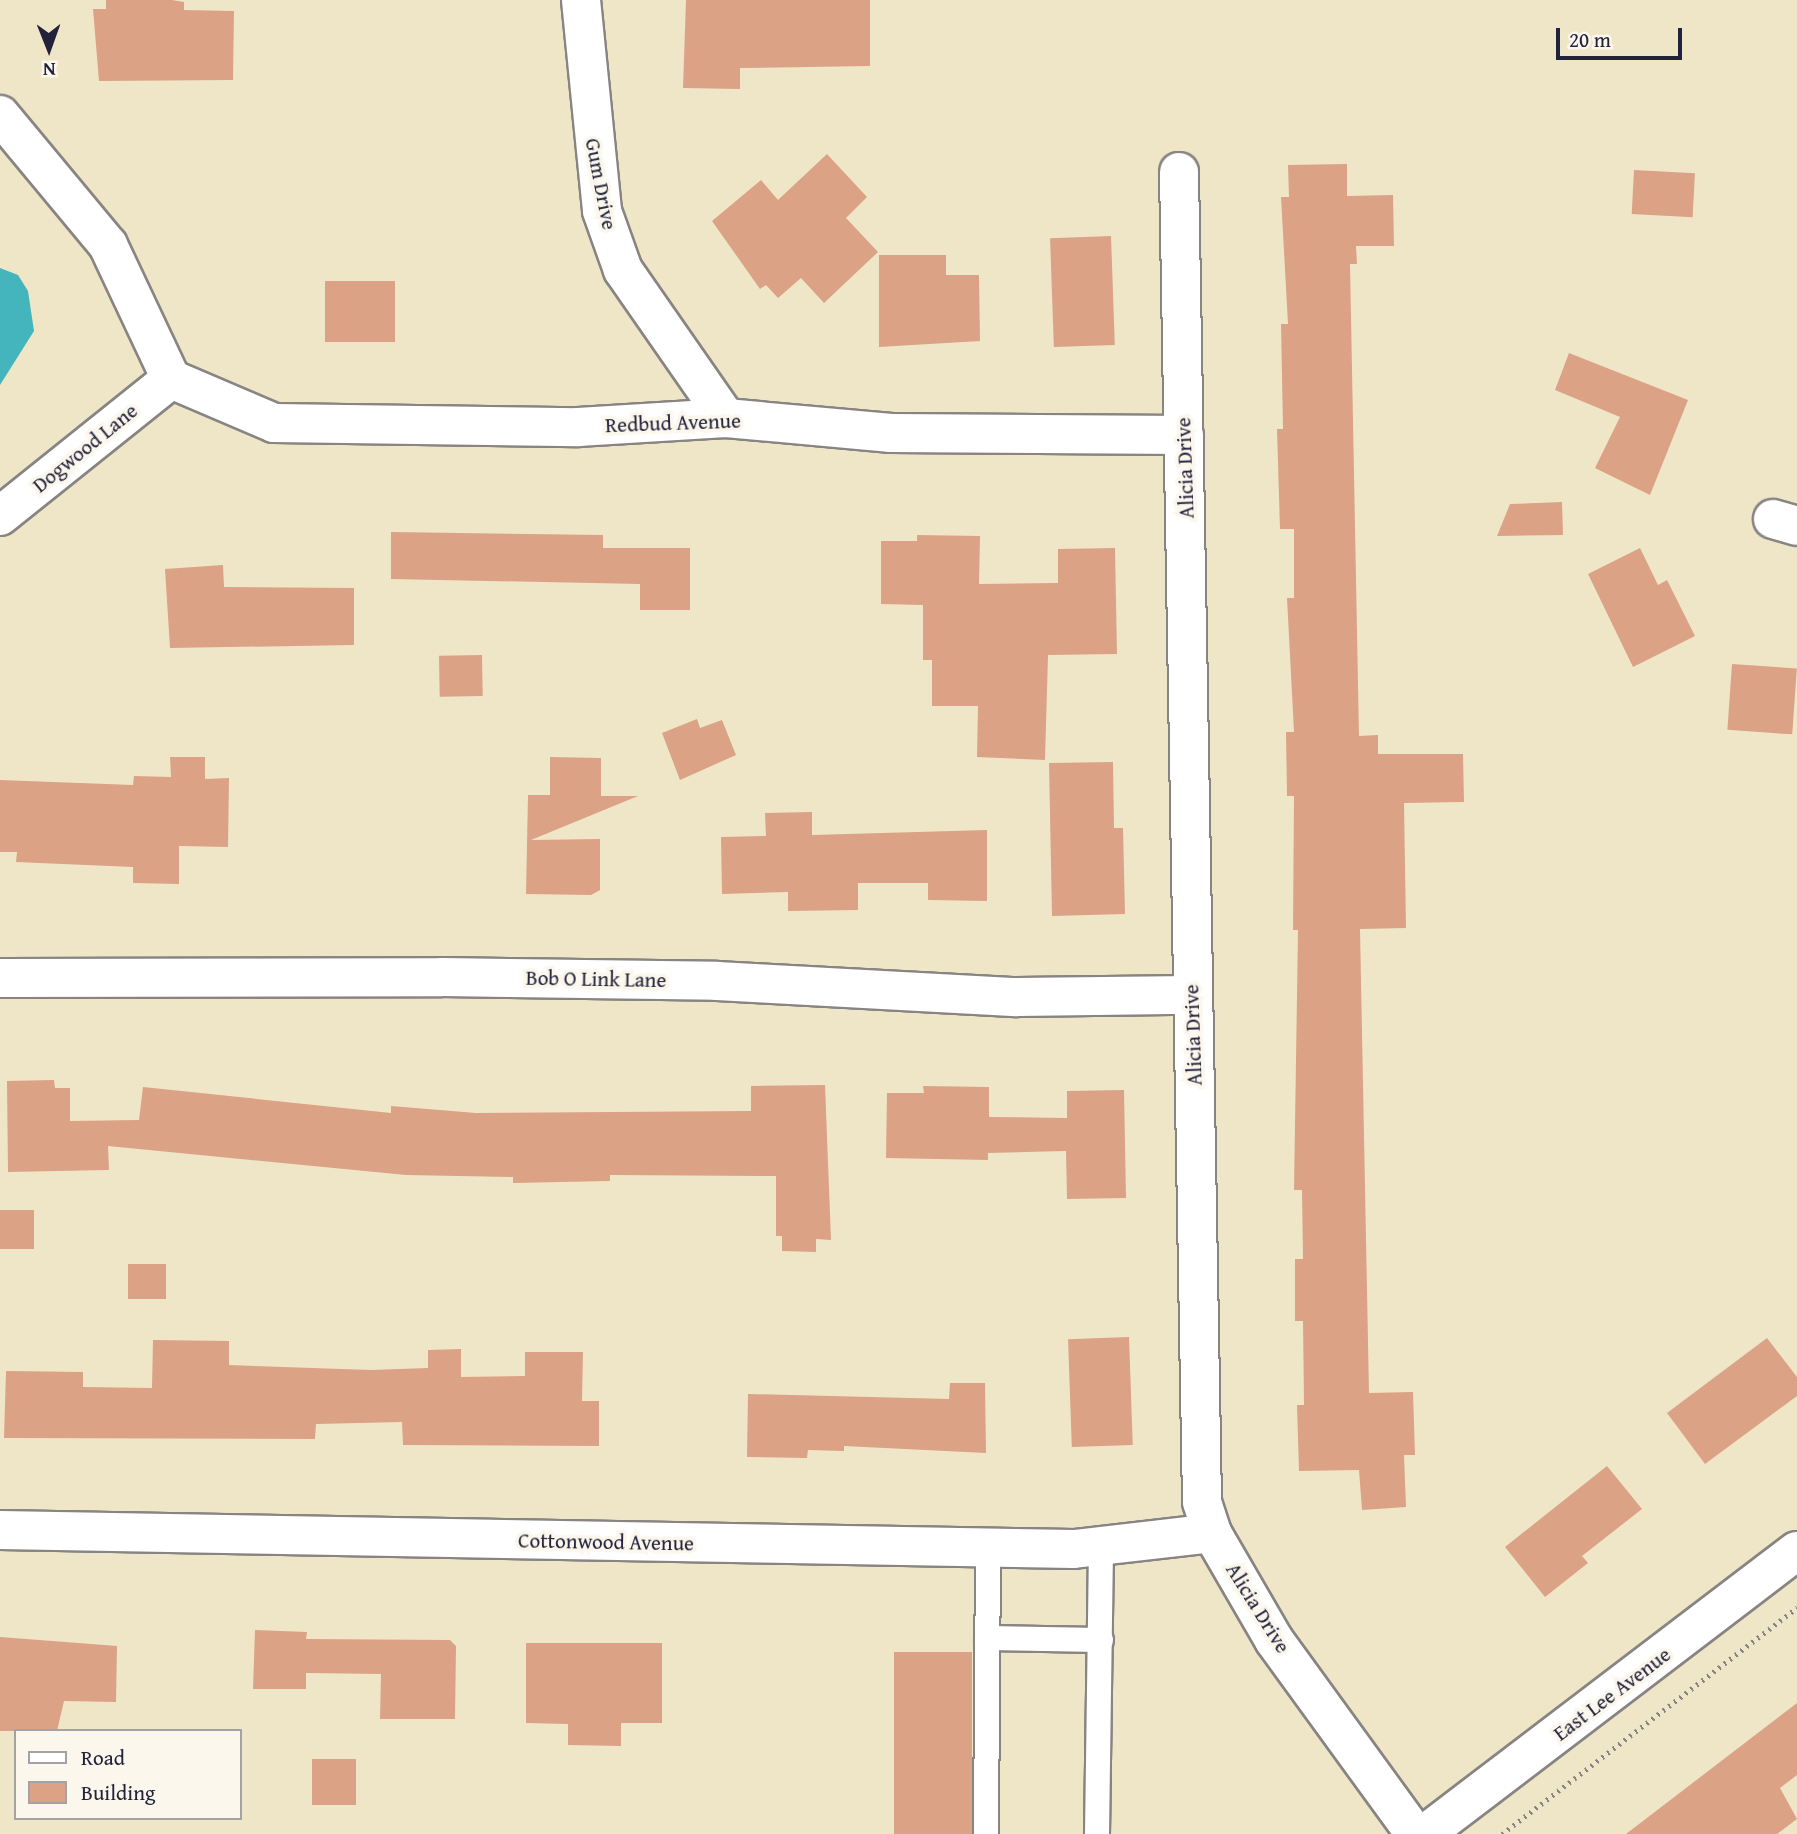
<!DOCTYPE html>
<html>
<head>
<meta charset="utf-8">
<style>
  body { margin:0 }
  #map { position:relative; width:1797px; height:1834px; overflow:hidden; background:#efe6c8; font-family:"Gentium Book Plus",serif }
  div>[style] { position:absolute }
  [style*='--x'] { left:calc(var(--x)*1px); top:calc(var(--y)*1px); width:calc(var(--w)*1px); rotate:calc(var(--a)*1deg) }
  .water>* { inset:0; background:#44b4bd }
  .building>* { inset:0; background:#dba285; transform-origin:0 0 }
  .path>* { height:4.5px; margin-top:-2.25px; transform-origin:0; background:repeating-linear-gradient(90deg,#888482 0 2px,transparent 0 7px) }
  .roads { filter:drop-shadow(2px 0 #888482) drop-shadow(-2px 0 #888482) drop-shadow(0 2px #888482) drop-shadow(0 -2px #888482) }
  .lane>* { height:24px; margin:-12px; padding:0 12px; transform-origin:12px; border-radius:12px; background:#fff }
  .street>* { height:38px; margin:-19px; padding:0 19px; transform-origin:19px; border-radius:19px; background:#fff }
  span { translate:-50% -50%; white-space:nowrap; text-align:center; line-height:1.15; -webkit-text-stroke:7px #fbf7ec; paint-order:stroke }
  .street-label { font-size:21px; color:#22223b }
  .legend { position:absolute; left:14px; top:1729px; width:228px; height:91px; box-sizing:border-box; background:#fbf7ec; border:2px solid #a4a2a5; margin:0; padding:9px 12px; list-style:none; font-size:21px; color:#22223b }
  .legend li { display:flex; align-items:center; gap:14px; height:35px }
  .legend b { width:35px; border:2px solid #a4a2a5 }
  .north { position:absolute; left:14px; top:14px; width:70px; height:70px; -webkit-text-stroke:5px #fbf7ec; paint-order:stroke; rotate:179deg; font-size:19px; font-weight:700; line-height:28px; text-align:center; color:#22223b }
  .north::after { content:''; display:block; margin:auto; width:24px; height:32px; background:#22223b; clip-path:polygon(50% 0,100% 100%,50% 72%,0 100%) }
  .scale { position:absolute; left:1556px; top:28px; width:126px; height:32px; box-sizing:border-box; border:4px solid #22223b; border-top:0; padding-left:9px; font-size:21px; line-height:24px; white-space:nowrap; color:#22223b; -webkit-text-stroke:5px #fbf7ec; paint-order:stroke }
</style>
</head>
<body>
<div id="map">
  <div class="water">
    <div style="clip-path:polygon(0 268px,18px 275px,28px 291px,34px 331px,0 385px)"></div>
  </div>
  <div class="building">
    <div style="clip-path:polygon(106px 0,172px 0,184px 2px,184px 10px,234px 11px,233px 80px,99px 81px,93px 9px,106px 9px)"></div>
    <div style="clip-path:polygon(686px 0,870px 0,870px 66px,740px 68px,740px 89px,683px 88px)"></div>
    <div style="clip-path:polygon(827px 154px,867px 197px,846px 218px,878px 252px,824px 303px,801px 278px,778px 298px,766px 285px,760px 289px,712px 221px,761px 180px,778px 200px)"></div>
    <div style="clip-path:polygon(1347px 164px,1347px 196px,1393px 195px,1394px 246px,1356px 246px,1357px 264px,1350px 264px,1359px 736px,1378px 735px,1378px 754px,1463px 754px,1464px 802px,1404px 803px,1406px 928px,1360px 929px,1369px 1393px,1413px 1392px,1415px 1455px,1404px 1455px,1406px 1507px,1362px 1510px,1359px 1470px,1299px 1471px,1297px 1405px,1304px 1405px,1303px 1321px,1295px 1321px,1295px 1259px,1303px 1259px,1302px 1190px,1294px 1190px,1298px 930px,1293px 930px,1294px 796px,1287px 796px,1286px 732px,1294px 732px,1287px 598px,1294px 598px,1294px 529px,1280px 529px,1277px 429px,1283px 429px,1281px 324px,1288px 324px,1281px 197px,1289px 197px,1288px 165px)"></div>
    <div style="left:1634px;top:170px;width:61px;height:44px;rotate:3deg"></div>
    <div style="left:1111px;top:236px;width:109px;height:61px;rotate:88deg"></div>
    <div style="clip-path:polygon(879px 255px,946px 255px,946px 275px,979px 275px,980px 341px,879px 347px)"></div>
    <div style="left:325px;top:281px;width:70px;height:61px"></div>
    <div style="clip-path:polygon(1569px 353px,1688px 400px,1650px 495px,1595px 468px,1620px 417px,1555px 390px)"></div>
    <div style="clip-path:polygon(1562px 502px,1563px 535px,1497px 536px,1510px 504px)"></div>
    <div style="clip-path:polygon(391px 532px,603px 535px,603px 548px,690px 548px,690px 610px,640px 610px,640px 584px,391px 579px)"></div>
    <div style="clip-path:polygon(917px 535px,980px 536px,979px 584px,1058px 583px,1058px 549px,1115px 548px,1117px 654px,1048px 655px,1045px 760px,977px 757px,978px 706px,932px 706px,932px 660px,923px 660px,923px 605px,881px 604px,881px 541px,917px 541px)"></div>
    <div style="clip-path:polygon(1640px 548px,1658px 585px,1667px 580px,1695px 636px,1633px 667px,1588px 574px)"></div>
    <div style="clip-path:polygon(223px 565px,224px 587px,354px 588px,354px 645px,170px 648px,165px 569px)"></div>
    <div style="left:482px;top:655px;width:41px;height:43px;rotate:89deg"></div>
    <div style="left:1732px;top:664px;width:65px;height:66px;rotate:4deg"></div>
    <div style="clip-path:polygon(697px 719px,700px 728px,722px 720px,736px 755px,680px 780px,662px 733px)"></div>
    <div style="clip-path:polygon(170px 757px,205px 757px,205px 779px,229px 778px,228px 847px,179px 846px,179px 884px,133px 883px,133px 867px,16px 862px,17px 852px,0 852px,0 780px,133px 785px,134px 776px,171px 777px)"></div>
    <div style="clip-path:polygon(550px 757px,601px 758px,601px 796px,638px 796px,531px 840px,600px 839px,600px 890px,591px 895px,526px 894px,528px 795px,550px 795px)"></div>
    <div style="clip-path:polygon(1113px 762px,1114px 828px,1123px 828px,1125px 914px,1052px 916px,1049px 763px)"></div>
    <div style="clip-path:polygon(812px 812px,812px 835px,987px 830px,987px 901px,928px 900px,928px 883px,858px 883px,858px 910px,788px 911px,788px 892px,722px 894px,721px 837px,766px 836px,765px 813px)"></div>
    <div style="clip-path:polygon(54px 1080px,55px 1088px,70px 1088px,70px 1121px,139px 1120px,143px 1087px,391px 1113px,391px 1106px,476px 1113px,751px 1111px,751px 1086px,825px 1085px,831px 1240px,816px 1239px,816px 1252px,782px 1251px,782px 1236px,776px 1236px,776px 1176px,610px 1175px,610px 1181px,513px 1183px,513px 1177px,406px 1175px,108px 1146px,109px 1170px,8px 1172px,7px 1081px)"></div>
    <div style="clip-path:polygon(923px 1086px,989px 1087px,989px 1117px,1067px 1118px,1067px 1091px,1124px 1090px,1126px 1198px,1067px 1199px,1066px 1151px,988px 1153px,988px 1160px,886px 1158px,887px 1093px,924px 1093px)"></div>
    <div style="left:0;top:1210px;width:34px;height:39px"></div>
    <div style="left:128px;top:1264px;width:38px;height:35px"></div>
    <div style="left:1129px;top:1337px;width:108px;height:61px;rotate:88deg"></div>
    <div style="clip-path:polygon(1767px 1338px,1797px 1377px,1797px 1396px,1705px 1464px,1667px 1413px)"></div>
    <div style="clip-path:polygon(153px 1340px,229px 1341px,229px 1365px,371px 1370px,428px 1368px,428px 1350px,461px 1349px,461px 1377px,525px 1376px,525px 1352px,583px 1352px,582px 1401px,599px 1401px,599px 1446px,403px 1445px,402px 1422px,316px 1424px,315px 1439px,4px 1438px,6px 1371px,83px 1372px,83px 1387px,152px 1388px)"></div>
    <div style="clip-path:polygon(950px 1383px,985px 1383px,986px 1453px,844px 1446px,844px 1451px,808px 1450px,807px 1458px,747px 1457px,748px 1394px,949px 1399px)"></div>
    <div style="clip-path:polygon(1607px 1466px,1642px 1509px,1582px 1556px,1588px 1563px,1545px 1597px,1505px 1547px)"></div>
    <div style="clip-path:polygon(255px 1630px,307px 1632px,306px 1639px,450px 1640px,456px 1646px,455px 1719px,380px 1719px,381px 1674px,306px 1673px,306px 1689px,253px 1689px)"></div>
    <div style="clip-path:polygon(0 1637px,117px 1646px,116px 1702px,64px 1701px,57px 1731px,0 1731px)"></div>
    <div style="clip-path:polygon(526px 1643px,662px 1643px,662px 1723px,621px 1723px,621px 1746px,568px 1745px,568px 1724px,526px 1723px)"></div>
    <div style="left:894px;top:1652px;width:78px;height:182px"></div>
    <div style="clip-path:polygon(1797px 1703px,1797px 1775px,1780px 1788px,1797px 1819px,1777px 1834px,1626px 1834px)"></div>
    <div style="left:356px;top:1759px;width:46px;height:44px;rotate:90deg"></div>
  </div>
  <div class="path">
    <div style="--x:1502;--y:1834;--w:372;--a:-37.5"></div>
  </div>
  <div class="roads">
    <div class="lane">
      <div style="--x:987;--y:1638;--w:114;--a:1"></div>
      <div style="--x:986;--y:1834;--w:287;--a:-89.6"></div>
      <div style="--x:1097;--y:1834;--w:289;--a:-89.2"></div>
    </div>
    <div class="street">
      <div style="--x:581;--y:0;--w:212;--a:84.3"></div>
      <div style="--x:602;--y:211;--w:63;--a:70.4"></div>
      <div style="--x:623;--y:270;--w:180;--a:55.2"></div>
      <div style="--x:0;--y:115;--w:169;--a:50.3"></div>
      <div style="--x:108;--y:245;--w:148;--a:64.8"></div>
      <div style="--x:1179;--y:172;--w:1330;--a:89.01"></div>
      <div style="--x:1202;--y:1502;--w:33;--a:72"></div>
      <div style="--x:1212;--y:1533;--w:124;--a:59.9"></div>
      <div style="--x:1274;--y:1640;--w:240;--a:54"></div>
      <div style="--x:171;--y:379;--w:112;--a:23.1"></div>
      <div style="--x:274;--y:423;--w:304;--a:0.8"></div>
      <div style="--x:578;--y:427;--w:148;--a:-3.5"></div>
      <div style="--x:726;--y:418;--w:166;--a:5.2"></div>
      <div style="--x:891;--y:433;--w:293;--a:0.4"></div>
      <div style="--x:0;--y:516;--w:219;--a:-38.7"></div>
      <div style="--x:1773;--y:519;--w:25;--a:16"></div>
      <div style="--x:0;--y:978;--w:442;--a:-0.1"></div>
      <div style="--x:442;--y:977;--w:275;--a:0.8"></div>
      <div style="--x:717;--y:981;--w:300;--a:3.1"></div>
      <div style="--x:1017;--y:997;--w:174;--a:-0.7"></div>
      <div style="--x:0;--y:1530;--w:1074;--a:1.01"></div>
      <div style="--x:1074;--y:1549;--w:139;--a:-6.6"></div>
      <div style="--x:1425;--y:1834;--w:467;--a:-37.3"></div>
    </div>
  </div>
  <div class="street-label">
    <span style="left:601px;top:184px;rotate:79deg">Gum Drive</span>
    <span style="left:673px;top:423px;rotate:-2deg">Redbud Avenue</span>
    <span style="left:85px;top:448px;rotate:-39deg">Dogwood Lane</span>
    <span style="left:1185px;top:468px;rotate:-92deg">Alicia Drive</span>
    <span style="left:596px;top:979px;rotate:1deg">Bob O Link Lane</span>
    <span style="left:1193px;top:1035px;rotate:-92deg">Alicia Drive</span>
    <span style="left:606px;top:1542px;rotate:1deg">Cottonwood Avenue</span>
    <span style="left:1258px;top:1608px;rotate:58deg">Alicia Drive</span>
    <span style="left:1612px;top:1694px;rotate:-37deg">East Lee Avenue</span>
  </div>
  <ul class="legend">
  <li><b style="height:9px;background:#fff"></b>Road</li>
  <li><b style="height:19px;background:#dba285"></b>Building</li>
  </ul>
  <div class="north">N</div>
  <div class="scale">20 m</div>
</div>
</body>
</html>
